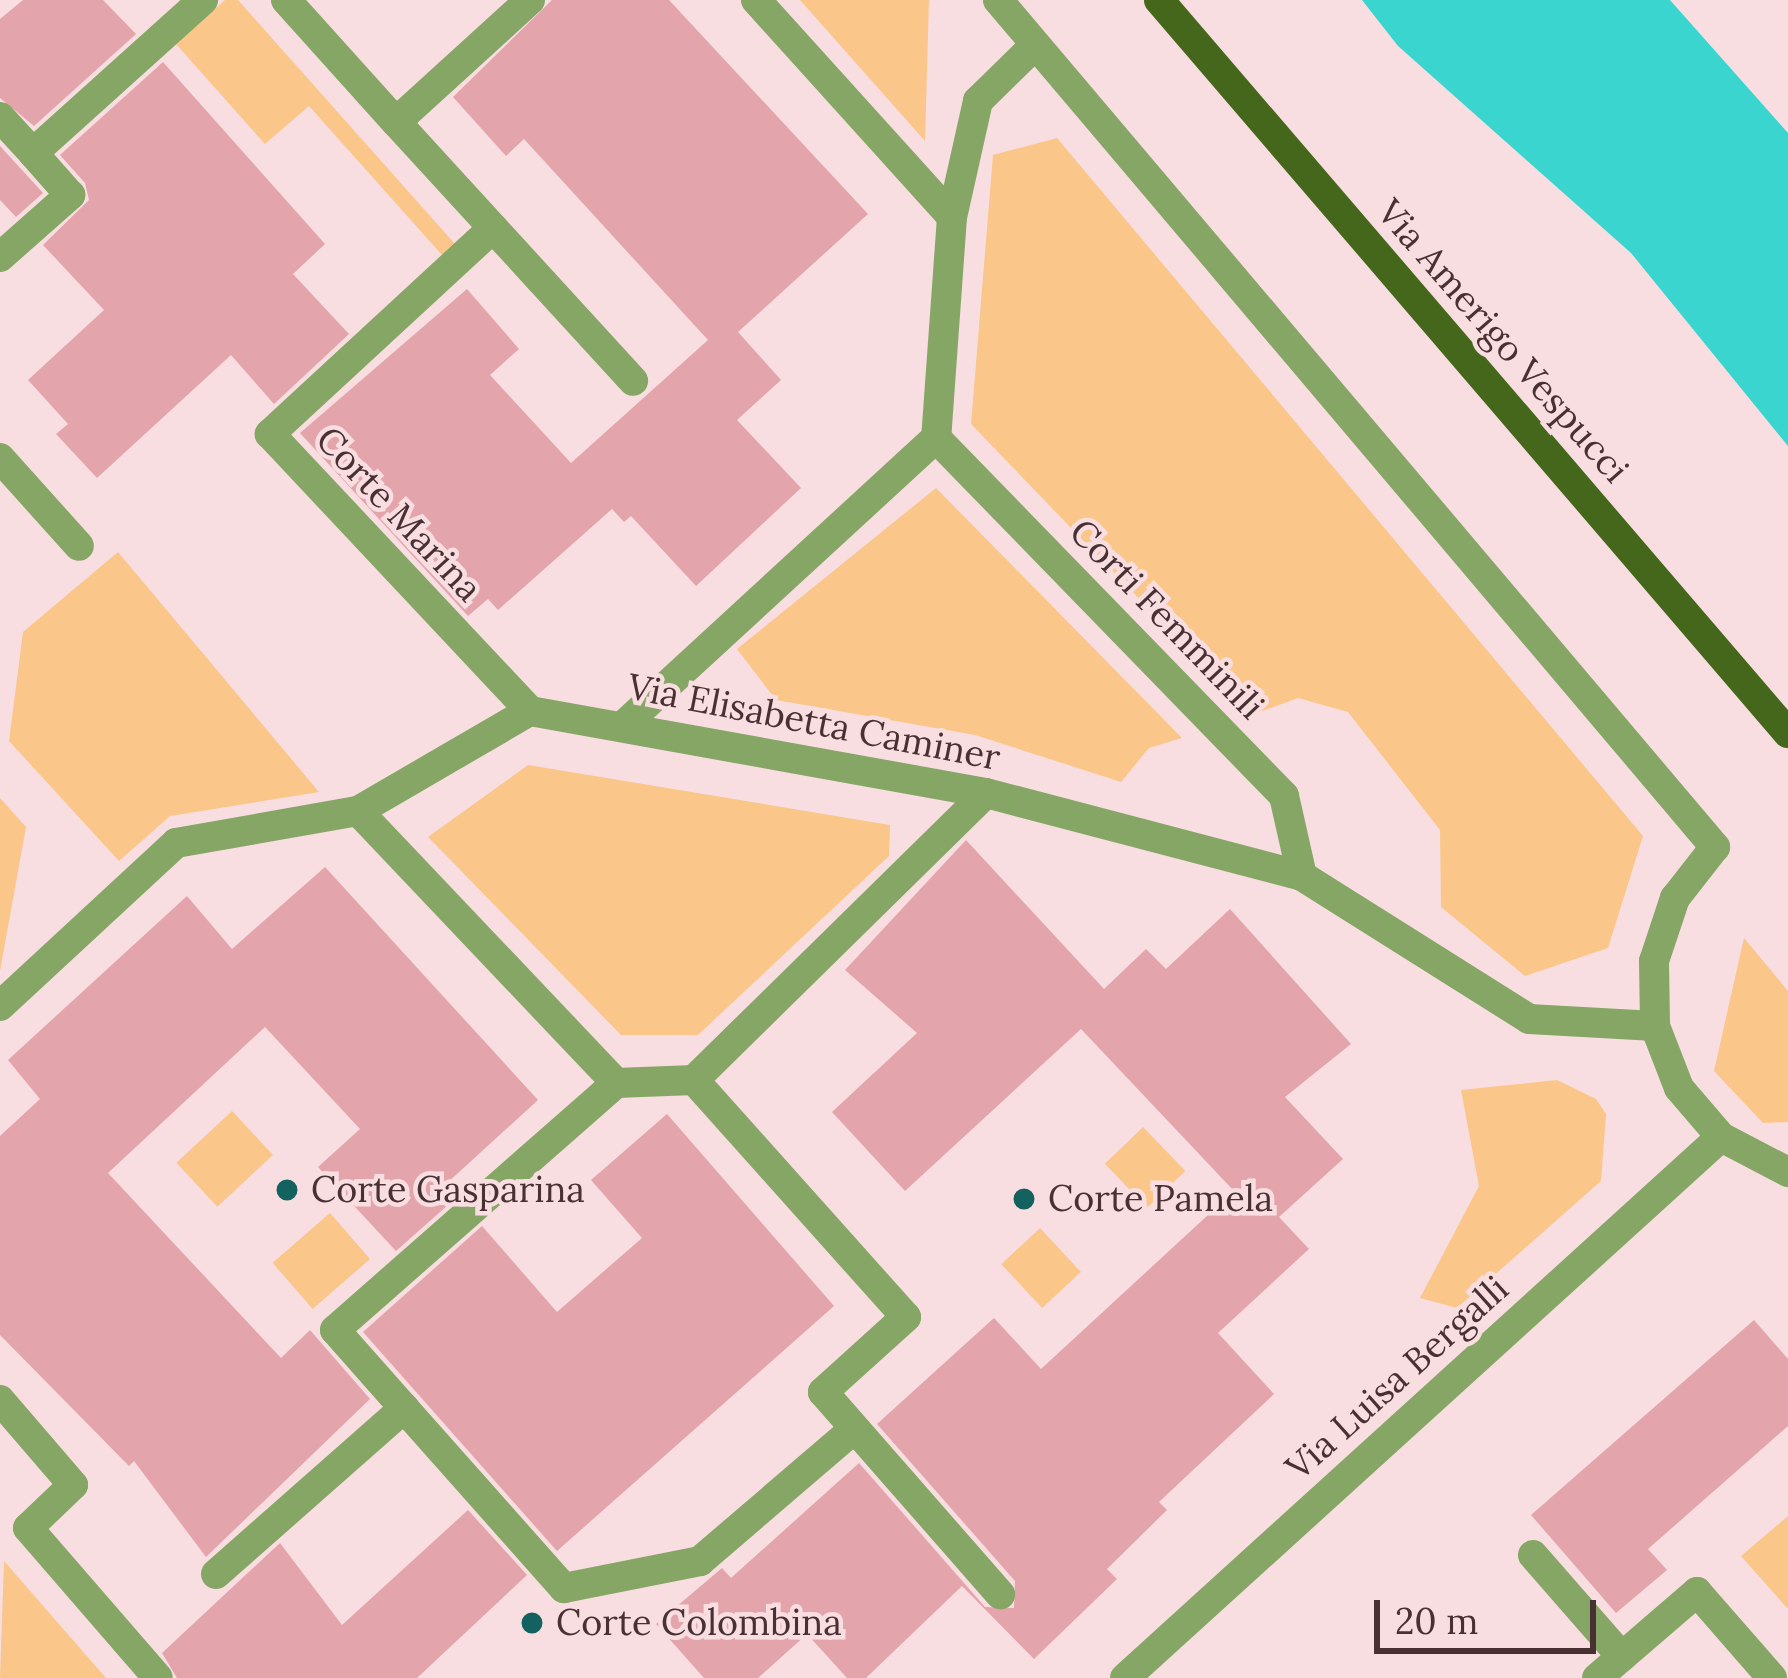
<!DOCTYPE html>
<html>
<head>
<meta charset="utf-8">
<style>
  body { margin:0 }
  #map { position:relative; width:1788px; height:1678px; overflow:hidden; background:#f9dee1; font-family:Lora,serif }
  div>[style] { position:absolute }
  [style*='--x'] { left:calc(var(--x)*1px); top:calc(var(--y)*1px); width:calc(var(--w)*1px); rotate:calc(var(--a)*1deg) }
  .green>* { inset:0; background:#fac689; transform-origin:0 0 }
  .water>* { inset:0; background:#3ad5cf }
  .building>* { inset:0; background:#e3a4ac }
  .minor>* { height:30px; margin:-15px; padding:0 15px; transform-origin:15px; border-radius:15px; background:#85a665 }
  .major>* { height:30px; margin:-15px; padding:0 15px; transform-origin:15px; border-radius:15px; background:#45671b }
  .dots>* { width:33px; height:33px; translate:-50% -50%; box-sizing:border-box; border:6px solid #f9dee1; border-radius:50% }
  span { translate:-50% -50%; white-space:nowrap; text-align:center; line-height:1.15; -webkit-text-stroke:9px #f9dee1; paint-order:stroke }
  .street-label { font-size:36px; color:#493033 }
  .poi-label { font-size:36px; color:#493033 }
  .left { translate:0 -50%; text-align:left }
  .scale { position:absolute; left:1374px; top:1600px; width:222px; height:54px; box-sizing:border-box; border:6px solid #493033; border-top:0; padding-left:15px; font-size:36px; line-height:42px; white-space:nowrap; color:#493033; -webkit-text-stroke:9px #f9dee1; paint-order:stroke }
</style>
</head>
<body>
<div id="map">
  <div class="green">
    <div style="clip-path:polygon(225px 0,238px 0,455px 244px,442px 255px,309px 106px,265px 144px,176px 44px)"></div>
    <div style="clip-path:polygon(800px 0,929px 0,925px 141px)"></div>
    <div style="clip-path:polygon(1057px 138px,1643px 836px,1608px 948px,1525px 976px,1441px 907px,1440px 830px,1348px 712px,1298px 698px,1251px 715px,971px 424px,993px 155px)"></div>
    <div style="clip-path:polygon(936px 488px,1182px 738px,1149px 748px,1121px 782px,975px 735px,776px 700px,737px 649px)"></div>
    <div style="clip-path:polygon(118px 552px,319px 792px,170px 816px,119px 861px,9px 741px,23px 632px)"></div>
    <div style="clip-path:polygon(528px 765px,890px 825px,889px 856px,698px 1035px,621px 1035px,428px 837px)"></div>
    <div style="clip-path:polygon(0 798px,26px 827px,0 971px)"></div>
    <div style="clip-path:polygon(1744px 938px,1788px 991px,1788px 1122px,1763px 1123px,1714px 1071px)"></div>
    <div style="clip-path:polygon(1557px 1080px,1596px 1099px,1606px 1114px,1601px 1181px,1457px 1308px,1420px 1298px,1479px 1186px,1461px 1090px)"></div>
    <div style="left:232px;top:1111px;width:60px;height:76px;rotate:47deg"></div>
    <div style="left:1143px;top:1127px;width:61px;height:53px;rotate:46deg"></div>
    <div style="left:330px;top:1213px;width:61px;height:76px;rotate:49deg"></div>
    <div style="left:1040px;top:1228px;width:60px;height:53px;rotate:47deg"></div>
    <div style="clip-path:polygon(1788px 1516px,1788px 1607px,1787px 1608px,1741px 1556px)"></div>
    <div style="clip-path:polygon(4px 1561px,106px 1678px,0 1678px)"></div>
  </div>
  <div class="water">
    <div style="clip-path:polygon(1362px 0,1670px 0,1788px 133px,1788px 446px,1631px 253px,1398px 46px)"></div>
  </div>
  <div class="building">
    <div style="clip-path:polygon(23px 0,103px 0,136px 34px,34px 126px,0 98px,0 19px)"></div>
    <div style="clip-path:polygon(552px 0,669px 0,868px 214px,738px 332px,781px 380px,737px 420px,801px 488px,696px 586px,631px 516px,624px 522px,612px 509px,498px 610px,488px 599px,468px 616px,300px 433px,467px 289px,519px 349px,490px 375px,571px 463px,708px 340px,524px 139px,506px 156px,453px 97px)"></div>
    <div style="clip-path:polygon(163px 62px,325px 244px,293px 274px,349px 334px,274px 404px,231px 355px,97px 478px,56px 434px,68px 424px,28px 380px,104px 310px,43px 245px,89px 200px,85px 183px,60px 155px)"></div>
    <div style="clip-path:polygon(0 146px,43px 193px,16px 217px,0 200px)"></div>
    <div style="clip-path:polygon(966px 840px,1104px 989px,1146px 949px,1166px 969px,1230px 909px,1351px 1044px,1285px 1097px,1343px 1159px,1279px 1217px,1309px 1249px,1218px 1333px,1274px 1394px,1159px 1502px,1167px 1510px,1107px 1569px,1117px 1579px,1034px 1659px,962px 1586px,866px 1678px,847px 1678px,807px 1634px,758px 1678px,704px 1678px,656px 1624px,722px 1568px,731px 1578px,859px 1463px,985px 1607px,1014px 1608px,1015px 1581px,877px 1424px,994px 1318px,1041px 1369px,1234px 1191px,1081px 1029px,905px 1191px,832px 1112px,917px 1033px,845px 970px)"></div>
    <div style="clip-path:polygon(325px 867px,538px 1100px,446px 1184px,457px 1197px,396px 1251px,318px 1167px,360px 1129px,265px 1027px,108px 1173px,281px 1358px,310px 1330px,370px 1399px,206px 1557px,134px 1461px,129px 1466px,0 1335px,0 1136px,40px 1099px,8px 1060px,187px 896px,232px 949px)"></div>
    <div style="clip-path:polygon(667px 1114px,834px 1306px,557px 1551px,363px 1332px,482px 1226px,557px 1312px,642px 1238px,591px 1180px)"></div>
    <div style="clip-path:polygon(1754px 1320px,1788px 1359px,1788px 1426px,1648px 1549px,1667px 1570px,1616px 1613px,1531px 1515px)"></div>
    <div style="clip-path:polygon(468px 1510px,527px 1575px,417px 1678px,177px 1678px,162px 1653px,280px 1543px,342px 1625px)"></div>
  </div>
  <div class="minor">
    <div style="--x:286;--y:0;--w:164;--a:48"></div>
    <div style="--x:530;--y:0;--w:181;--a:137.7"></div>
    <div style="--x:396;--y:122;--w:351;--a:47.5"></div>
    <div style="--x:756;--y:0;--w:292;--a:47.9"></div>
    <div style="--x:998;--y:0;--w:1110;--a:49.75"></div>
    <div style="--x:1715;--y:847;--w:65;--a:128.1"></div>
    <div style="--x:1675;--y:898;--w:66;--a:108.4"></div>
    <div style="--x:1654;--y:961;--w:65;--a:89.1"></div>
    <div style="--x:1655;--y:1026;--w:66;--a:68.8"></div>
    <div style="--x:1679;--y:1088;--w:65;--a:49.4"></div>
    <div style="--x:1721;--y:1137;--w:76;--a:27.6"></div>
    <div style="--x:1035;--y:45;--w:80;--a:135.5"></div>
    <div style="--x:978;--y:101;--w:119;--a:102.6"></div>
    <div style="--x:952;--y:217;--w:222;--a:94.1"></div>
    <div style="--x:936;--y:438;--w:499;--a:45.8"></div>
    <div style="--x:1284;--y:796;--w:82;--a:77.3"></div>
    <div style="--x:0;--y:117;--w:49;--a:47.5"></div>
    <div style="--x:33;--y:153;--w:229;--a:-42"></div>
    <div style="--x:493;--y:228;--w:304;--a:137.3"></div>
    <div style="--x:270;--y:434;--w:380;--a:46.8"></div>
    <div style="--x:0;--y:257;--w:94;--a:-41.5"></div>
    <div style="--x:70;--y:195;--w:56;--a:-131.4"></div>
    <div style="--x:0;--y:458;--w:118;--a:48.1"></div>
    <div style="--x:626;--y:723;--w:421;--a:-42.6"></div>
    <div style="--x:358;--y:811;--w:375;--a:46.5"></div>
    <div style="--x:616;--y:1083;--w:78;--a:-2.2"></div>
    <div style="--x:694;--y:1080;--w:409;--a:-44.5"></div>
    <div style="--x:0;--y:1006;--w:240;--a:-42.8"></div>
    <div style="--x:176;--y:843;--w:185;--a:-10"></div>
    <div style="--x:358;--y:811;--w:199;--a:-30.2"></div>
    <div style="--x:530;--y:711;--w:463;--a:10.2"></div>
    <div style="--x:986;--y:793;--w:327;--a:14.7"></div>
    <div style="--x:1302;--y:876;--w:268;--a:32.2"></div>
    <div style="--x:1529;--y:1019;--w:126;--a:3.2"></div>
    <div style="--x:694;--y:1080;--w:318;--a:48.2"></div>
    <div style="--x:906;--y:1317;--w:112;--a:137.9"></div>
    <div style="--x:823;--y:1392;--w:269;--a:48.8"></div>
    <div style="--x:0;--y:1400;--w:112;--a:49.3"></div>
    <div style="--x:73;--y:1485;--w:62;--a:136.3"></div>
    <div style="--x:28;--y:1528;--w:198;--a:49.1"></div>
    <div style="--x:404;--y:1408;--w:241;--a:48.4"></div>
    <div style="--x:564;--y:1588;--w:139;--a:-11.2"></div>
    <div style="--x:700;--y:1561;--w:203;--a:-40.6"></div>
    <div style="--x:1533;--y:1555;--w:135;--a:48.9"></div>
    <div style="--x:216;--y:1574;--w:251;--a:-41.4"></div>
    <div style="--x:404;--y:1408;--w:104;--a:-131.5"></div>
    <div style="--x:335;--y:1330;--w:374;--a:-41.3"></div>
    <div style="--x:1125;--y:1678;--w:805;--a:-42.23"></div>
    <div style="--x:1597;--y:1678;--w:132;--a:-40.7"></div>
    <div style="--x:1697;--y:1592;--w:114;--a:48.9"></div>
  </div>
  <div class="major">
    <div style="--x:1159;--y:0;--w:966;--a:49.37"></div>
  </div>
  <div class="dots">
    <div style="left:287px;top:1190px;background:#13625f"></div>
    <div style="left:1024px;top:1199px;background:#13625f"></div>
    <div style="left:532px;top:1623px;background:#13625f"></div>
  </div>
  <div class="street-label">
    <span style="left:1503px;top:341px;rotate:49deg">Via Amerigo Vespucci</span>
    <span style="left:399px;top:514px;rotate:47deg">Corte Marina</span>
    <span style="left:1167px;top:619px;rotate:46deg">Corti Femminili</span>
    <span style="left:814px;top:722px;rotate:11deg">Via Elisabetta Caminer</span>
    <span style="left:1397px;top:1378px;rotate:-42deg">Via Luisa Bergalli</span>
  </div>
  <div class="poi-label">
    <span class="left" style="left:311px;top:1190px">Corte Gasparina</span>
    <span class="left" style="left:1048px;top:1199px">Corte Pamela</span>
    <span class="left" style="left:556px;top:1623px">Corte Colombina</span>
  </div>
  <div class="scale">20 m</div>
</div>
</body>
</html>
